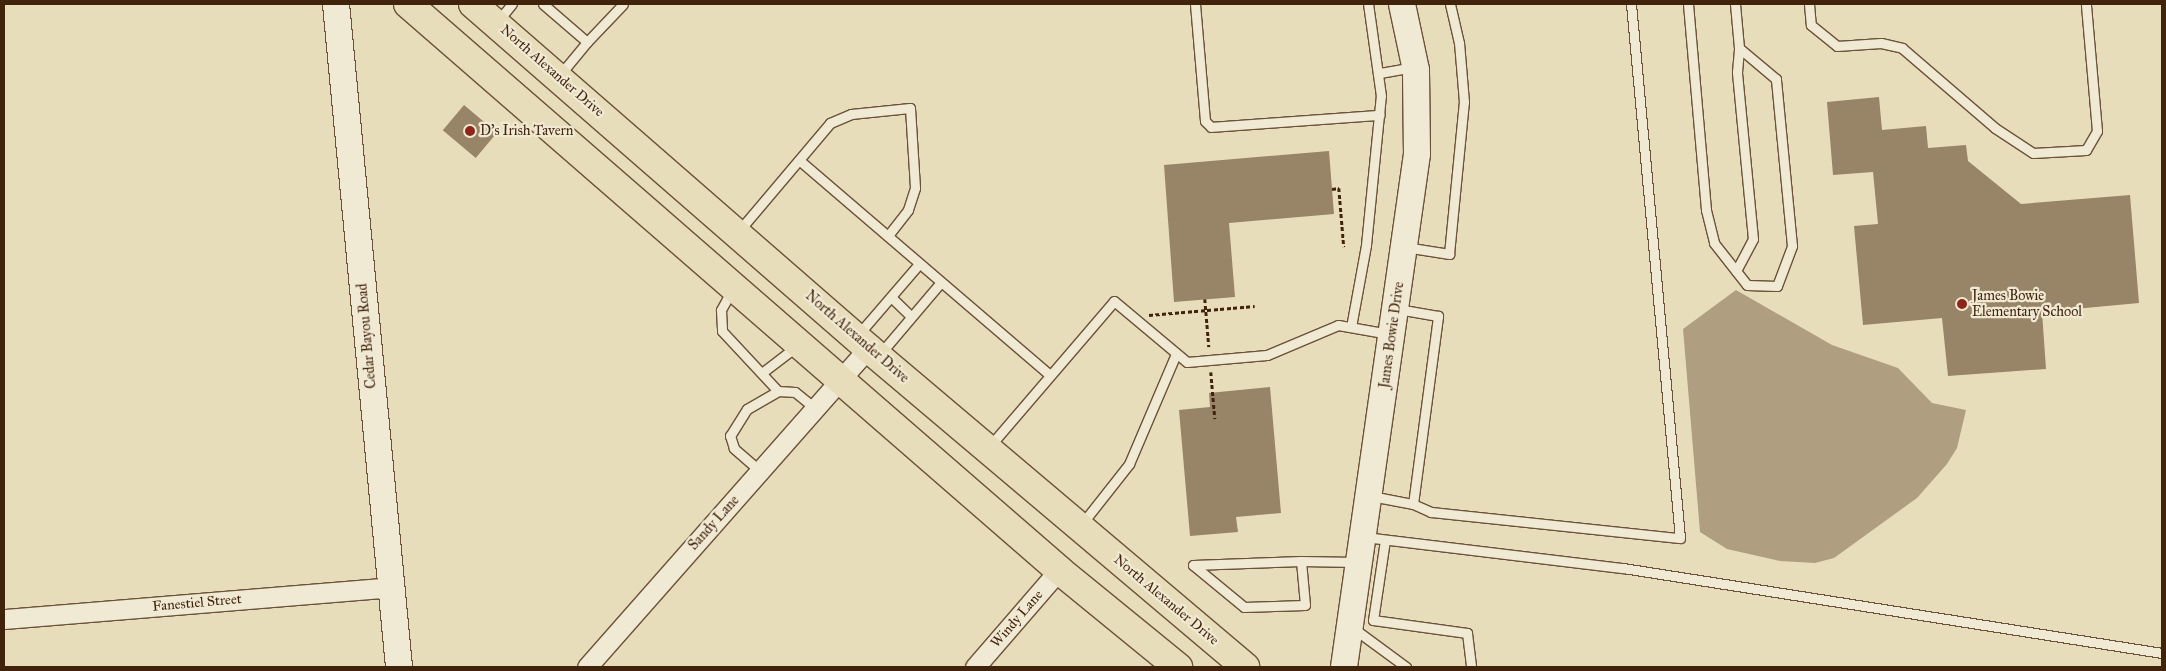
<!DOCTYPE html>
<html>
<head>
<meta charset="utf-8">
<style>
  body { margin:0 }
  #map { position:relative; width:2166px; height:671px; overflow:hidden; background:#e8ddbb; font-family:"IM FELL Great Primer",serif }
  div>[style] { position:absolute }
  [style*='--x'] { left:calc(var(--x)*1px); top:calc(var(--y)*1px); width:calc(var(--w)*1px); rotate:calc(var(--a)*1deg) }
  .water>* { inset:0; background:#af9e80 }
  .building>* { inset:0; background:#988467; transform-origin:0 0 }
  .path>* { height:2.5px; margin-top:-1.25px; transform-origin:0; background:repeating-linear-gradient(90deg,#41230c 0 4px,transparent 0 6.5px) }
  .roads { filter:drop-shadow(1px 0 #6b5238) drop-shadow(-1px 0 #6b5238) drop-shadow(0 1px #6b5238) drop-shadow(0 -1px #6b5238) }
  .lane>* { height:9px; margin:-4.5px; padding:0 4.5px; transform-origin:4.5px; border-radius:4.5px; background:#f0e9d3 }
  .street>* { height:19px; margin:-9.5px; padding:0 9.5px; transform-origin:9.5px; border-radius:9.5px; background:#f0e9d3 }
  .secondary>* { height:26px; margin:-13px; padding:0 13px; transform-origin:13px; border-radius:13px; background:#f0e9d3 }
  .primary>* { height:28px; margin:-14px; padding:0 14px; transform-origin:14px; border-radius:14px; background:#e8ddbb }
  .dots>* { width:14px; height:14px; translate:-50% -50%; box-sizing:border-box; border:2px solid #f0e9d3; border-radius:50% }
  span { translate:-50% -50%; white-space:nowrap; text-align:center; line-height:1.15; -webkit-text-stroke:4.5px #f0e9d3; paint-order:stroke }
  .street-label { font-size:14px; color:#41230c }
  .poi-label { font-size:14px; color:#41230c }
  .left { translate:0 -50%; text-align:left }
  .frame { position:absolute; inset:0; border:5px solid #41230c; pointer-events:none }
</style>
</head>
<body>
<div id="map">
  <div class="water">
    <div style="clip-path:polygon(1736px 290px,1832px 345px,1898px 368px,1932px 403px,1966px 410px,1957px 448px,1947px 464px,1917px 498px,1834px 558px,1815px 563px,1780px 561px,1727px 549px,1700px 532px,1683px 329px)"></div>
  </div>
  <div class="building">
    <div style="clip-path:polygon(1879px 97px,1882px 130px,1926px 126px,1928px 148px,1966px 145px,1968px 161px,2021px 204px,2130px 195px,2139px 303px,2042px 312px,2046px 369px,1948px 376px,1942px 318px,1863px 325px,1854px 226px,1878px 224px,1873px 172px,1833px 175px,1827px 102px)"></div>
    <div style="left:464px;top:105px;width:43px;height:33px;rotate:40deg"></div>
    <div style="clip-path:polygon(1329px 151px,1334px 214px,1229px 223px,1235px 297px,1174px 302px,1164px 165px)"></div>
    <div style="clip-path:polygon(1270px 387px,1281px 513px,1236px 517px,1238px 532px,1190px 536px,1179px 410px,1210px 407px,1209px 393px)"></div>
  </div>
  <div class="path">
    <div style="--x:1332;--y:189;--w:7;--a:-8"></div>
    <div style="--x:1339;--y:188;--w:59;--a:85.2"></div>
    <div style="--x:1205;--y:299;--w:48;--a:85.2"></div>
    <div style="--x:1149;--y:315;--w:106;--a:-4.9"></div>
    <div style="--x:1211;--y:372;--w:47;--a:85.1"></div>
  </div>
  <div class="roads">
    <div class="lane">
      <div style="--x:543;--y:4;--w:58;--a:40.8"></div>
      <div style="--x:587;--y:42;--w:44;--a:129.5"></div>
      <div style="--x:1195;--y:4;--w:117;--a:85.1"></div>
      <div style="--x:1205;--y:121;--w:8;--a:45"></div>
      <div style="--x:1211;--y:127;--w:169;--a:-4.1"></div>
      <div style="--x:1688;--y:4;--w:207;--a:85"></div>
      <div style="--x:1706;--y:210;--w:34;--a:76"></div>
      <div style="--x:1714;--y:243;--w:53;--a:51.8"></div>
      <div style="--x:1747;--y:285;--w:30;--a:2"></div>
      <div style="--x:1777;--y:286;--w:43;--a:-69.4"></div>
      <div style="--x:1792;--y:246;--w:168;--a:-95.5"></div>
      <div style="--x:1776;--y:79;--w:48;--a:-140"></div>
      <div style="--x:1739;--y:48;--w:44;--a:-95.2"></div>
      <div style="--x:1809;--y:4;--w:21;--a:85"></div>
      <div style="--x:1811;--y:25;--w:33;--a:39"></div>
      <div style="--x:1837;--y:46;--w:44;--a:-3.9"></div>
      <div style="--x:1881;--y:43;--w:22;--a:13"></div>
      <div style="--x:1902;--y:48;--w:123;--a:40.7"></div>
      <div style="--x:1995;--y:128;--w:45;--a:33.3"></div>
      <div style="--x:2033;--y:153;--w:53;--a:-3.2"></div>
      <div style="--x:2086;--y:150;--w:22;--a:-60"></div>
      <div style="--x:2097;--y:131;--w:127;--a:-95"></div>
      <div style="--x:498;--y:21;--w:22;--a:-51"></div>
      <div style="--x:587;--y:42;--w:52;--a:-46.5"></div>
      <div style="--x:1380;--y:73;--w:35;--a:-10"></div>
      <div style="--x:799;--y:160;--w:330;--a:40.6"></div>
      <div style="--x:738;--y:232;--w:143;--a:-49.8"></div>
      <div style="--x:830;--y:123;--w:23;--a:-23"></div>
      <div style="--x:851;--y:114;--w:59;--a:-5.8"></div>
      <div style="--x:910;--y:108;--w:80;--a:86.4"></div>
      <div style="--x:915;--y:188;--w:23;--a:108"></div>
      <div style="--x:908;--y:210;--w:33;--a:128"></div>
      <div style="--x:1405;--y:247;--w:45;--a:9"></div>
      <div style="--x:1449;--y:254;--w:153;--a:-84.4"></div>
      <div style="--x:1464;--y:102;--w:59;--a:-94.8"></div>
      <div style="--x:1459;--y:43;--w:40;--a:-103"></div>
      <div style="--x:1736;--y:271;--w:36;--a:-62"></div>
      <div style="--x:1753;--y:239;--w:168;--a:-95.5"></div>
      <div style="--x:1737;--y:72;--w:24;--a:-85"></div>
      <div style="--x:732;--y:290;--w:23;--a:119"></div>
      <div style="--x:721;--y:310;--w:21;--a:87"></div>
      <div style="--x:722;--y:331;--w:82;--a:47"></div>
      <div style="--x:891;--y:297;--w:28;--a:44"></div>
      <div style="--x:1351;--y:327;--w:83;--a:-79.6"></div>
      <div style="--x:1366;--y:245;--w:150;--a:-84.3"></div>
      <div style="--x:1381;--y:96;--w:93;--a:-98"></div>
      <div style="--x:857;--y:336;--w:95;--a:-49.3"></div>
      <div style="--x:880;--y:354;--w:94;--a:-49.7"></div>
      <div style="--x:763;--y:372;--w:43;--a:-37.4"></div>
      <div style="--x:989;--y:447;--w:192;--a:-49.4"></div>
      <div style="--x:1114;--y:301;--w:95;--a:39.9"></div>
      <div style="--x:1187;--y:362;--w:80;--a:-5"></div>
      <div style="--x:1267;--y:355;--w:77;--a:-22.9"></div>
      <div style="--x:1338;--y:325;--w:52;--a:10"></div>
      <div style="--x:760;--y:471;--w:35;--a:-139"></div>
      <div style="--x:734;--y:448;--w:13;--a:-108"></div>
      <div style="--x:730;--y:436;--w:32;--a:-58"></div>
      <div style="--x:747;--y:409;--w:36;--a:-30"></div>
      <div style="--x:778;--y:391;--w:17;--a:3"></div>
      <div style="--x:795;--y:392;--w:27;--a:39"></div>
      <div style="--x:1371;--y:496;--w:43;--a:10.8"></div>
      <div style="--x:1413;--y:504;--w:190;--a:-82.4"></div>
      <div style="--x:1438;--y:316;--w:41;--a:-170.1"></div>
      <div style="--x:1413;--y:504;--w:20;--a:24"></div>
      <div style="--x:1431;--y:512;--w:250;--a:6"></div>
      <div style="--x:1680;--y:538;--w:536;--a:-95.24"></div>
      <div style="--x:1081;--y:525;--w:78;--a:-51.8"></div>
      <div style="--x:1129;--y:464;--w:120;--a:-66.9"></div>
      <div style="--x:1365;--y:537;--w:260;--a:6.9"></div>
      <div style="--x:1623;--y:568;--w:546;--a:8.96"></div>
      <div style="--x:1385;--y:540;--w:81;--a:98.5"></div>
      <div style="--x:1373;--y:620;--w:95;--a:7.9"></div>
      <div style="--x:1467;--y:633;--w:34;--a:83"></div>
      <div style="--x:1301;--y:561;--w:44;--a:84.8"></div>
      <div style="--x:1305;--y:605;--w:61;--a:178.1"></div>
      <div style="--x:1244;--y:607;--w:66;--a:-140.5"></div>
      <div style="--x:1193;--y:565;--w:108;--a:-2.1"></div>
      <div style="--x:1301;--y:561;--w:55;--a:1"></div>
      <div style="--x:1353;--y:628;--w:66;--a:36.3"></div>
    </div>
    <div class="street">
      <div style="--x:4;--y:619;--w:388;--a:-4.7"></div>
      <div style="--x:587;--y:667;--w:425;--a:-48.6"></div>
      <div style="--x:975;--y:667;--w:128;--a:-49.1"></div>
    </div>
    <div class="secondary">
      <div style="--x:336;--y:4;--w:666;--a:84.57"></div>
      <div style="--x:1344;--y:667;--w:518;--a:-81.9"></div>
      <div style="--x:1417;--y:154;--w:84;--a:-90.7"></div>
      <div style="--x:1416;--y:70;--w:67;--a:-102"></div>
    </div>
    <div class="primary">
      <div style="--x:408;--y:4;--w:863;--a:41"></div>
      <div style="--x:1059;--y:570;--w:154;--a:39.2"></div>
      <div style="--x:473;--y:4;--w:524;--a:41.05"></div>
      <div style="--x:868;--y:348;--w:494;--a:40.2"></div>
    </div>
  </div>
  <div class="dots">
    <div style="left:470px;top:131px;background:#8f2418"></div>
    <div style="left:1962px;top:304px;background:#8f2418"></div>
  </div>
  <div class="street-label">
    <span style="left:552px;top:71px;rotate:41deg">North Alexander Drive</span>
    <span style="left:1392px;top:335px;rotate:-82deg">James Bowie Drive</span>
    <span style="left:367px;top:336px;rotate:-95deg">Cedar Bayou Road</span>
    <span style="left:857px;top:337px;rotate:41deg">North Alexander Drive</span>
    <span style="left:714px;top:523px;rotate:-48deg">Sandy Lane</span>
    <span style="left:1166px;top:600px;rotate:40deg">North Alexander Drive</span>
    <span style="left:197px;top:603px;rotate:-5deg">Fanestiel Street</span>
    <span style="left:1017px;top:619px;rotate:-49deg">Windy Lane</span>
  </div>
  <div class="poi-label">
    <span class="left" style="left:480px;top:131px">D's Irish Tavern</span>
    <span class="left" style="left:1972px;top:304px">James Bowie<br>Elementary School</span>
  </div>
  <div class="frame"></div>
</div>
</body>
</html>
